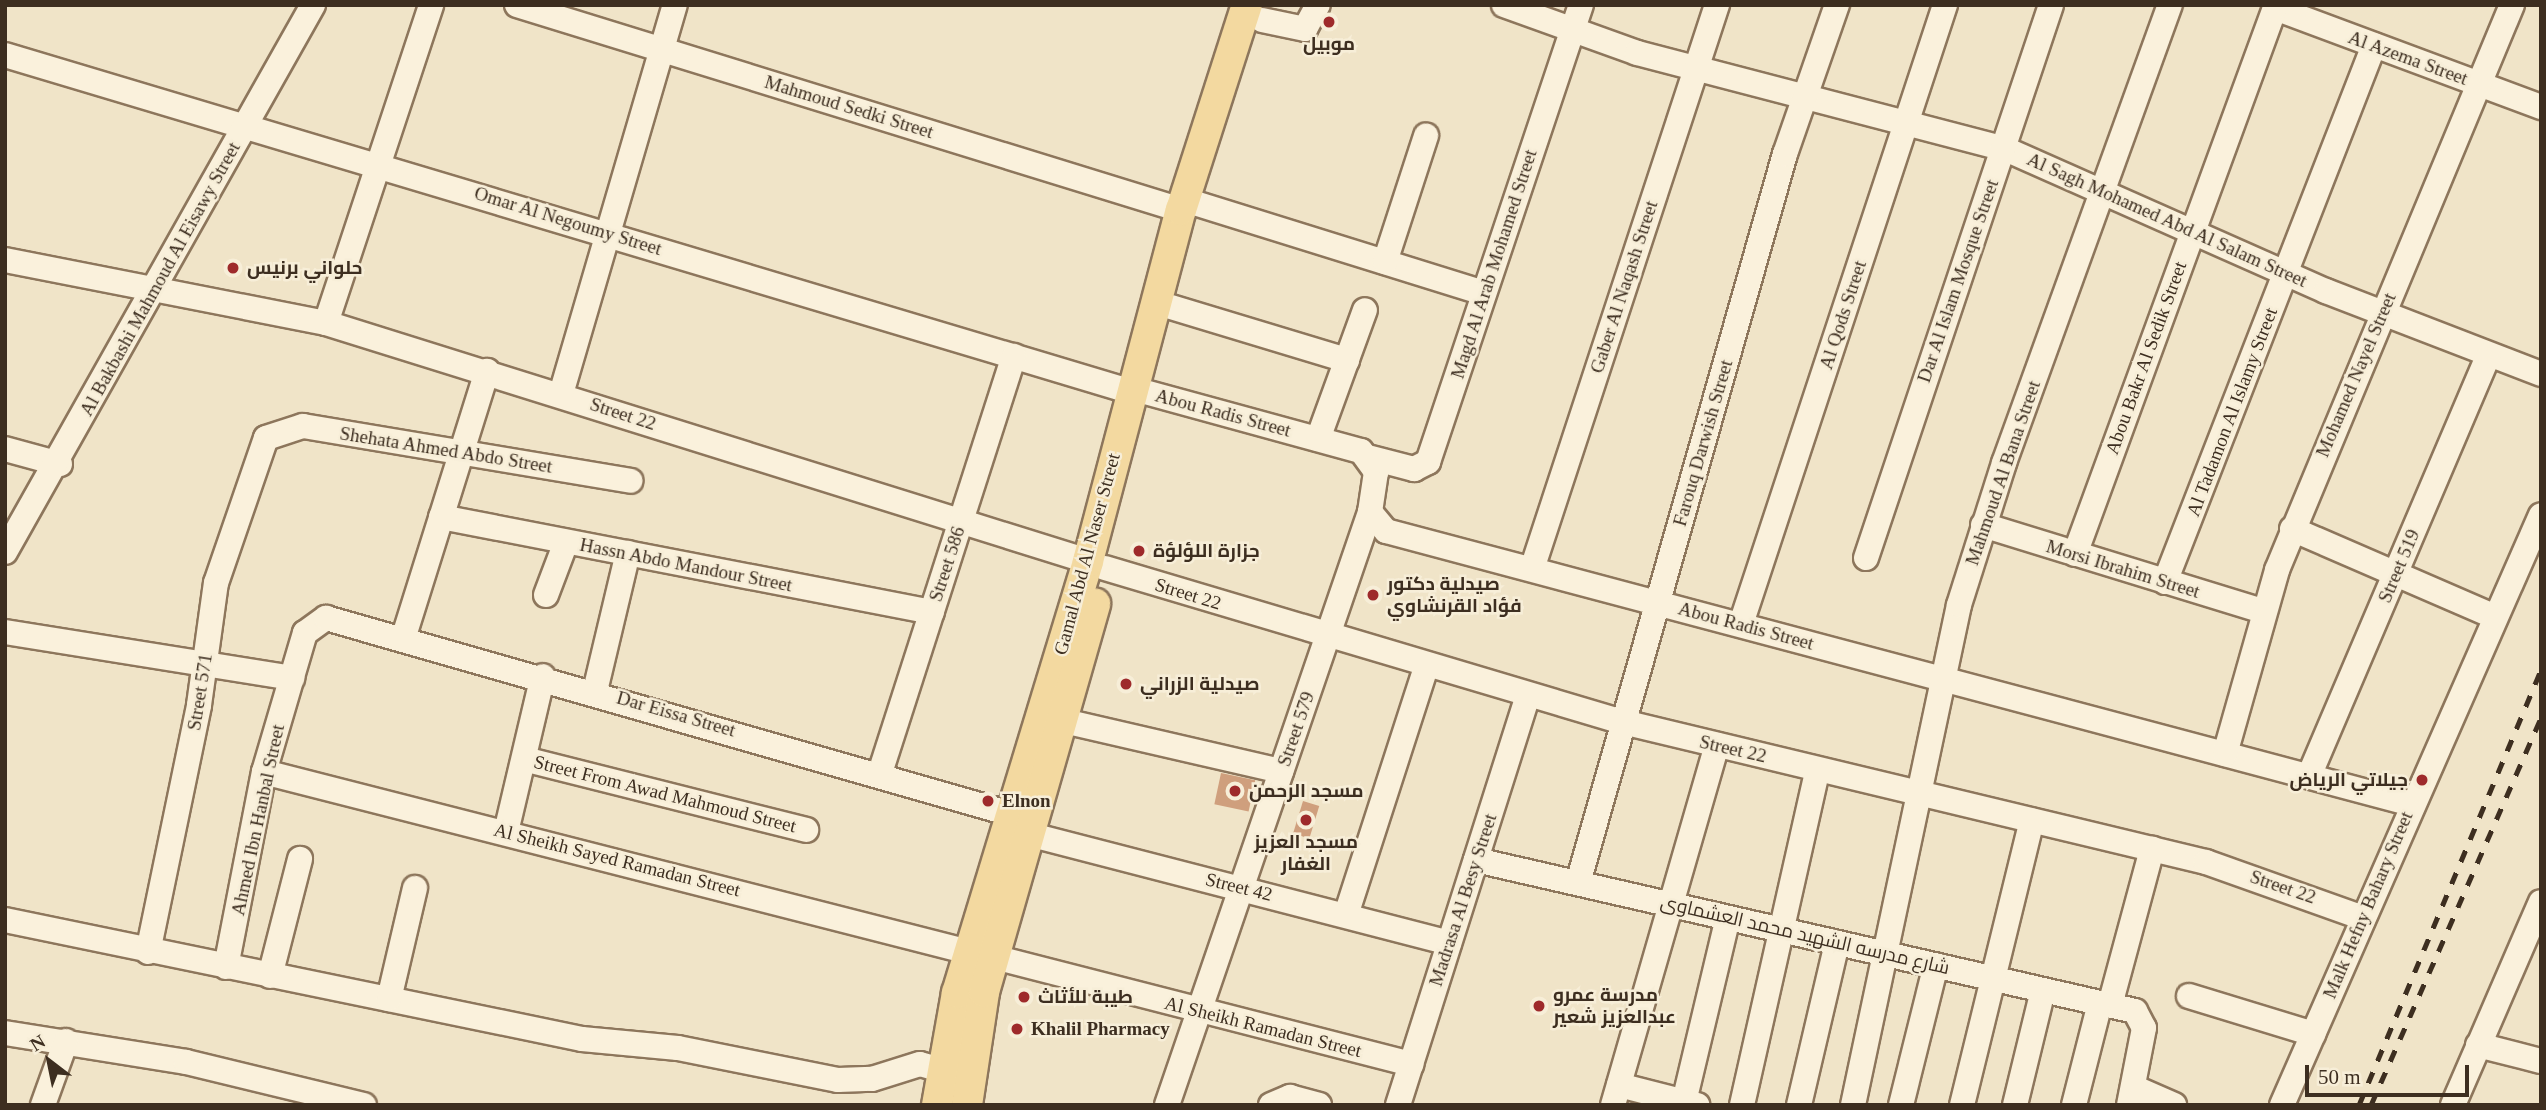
<!DOCTYPE html>
<html>
<head>
<meta charset="utf-8">
<style>
  body { margin:0 }
  #map { position:relative; width:2546px; height:1110px; overflow:hidden; background:#f0e4c8; font-family:"Times New Roman",Cairo,serif }
  div>[style] { position:absolute }
  [style*='--x'] { left:calc(var(--x)*1px); top:calc(var(--y)*1px); width:calc(var(--w)*1px); rotate:calc(var(--a)*1deg) }
  .building>* { inset:0; background:#cf9f7d; transform-origin:0 0 }
  .roads { filter:drop-shadow(2px 0 #8d765c) drop-shadow(-2px 0 #8d765c) drop-shadow(0 2px #8d765c) drop-shadow(0 -2px #8d765c) }
  .minor>* { height:24px; margin:-12px; padding:0 12px; transform-origin:12px; border-radius:12px; background:#faf1dc }
  .major>* { height:30px; margin:-15px; padding:0 15px; transform-origin:15px; border-radius:15px; background:#f3d9a0 }
  .rail>* { height:5px; margin-top:-2.5px; transform-origin:0; background:repeating-linear-gradient(90deg,#3d2e20 0 12px,transparent 0 24px) }
  .dots>* { width:19px; height:19px; translate:-50% -50%; box-sizing:border-box; border:4px solid #f7eed8; border-radius:50% }
  span { translate:-50% -50%; white-space:nowrap; text-align:center; line-height:1.15; -webkit-text-stroke:5px #f7eed8; paint-order:stroke }
  .poi-label { font-size:19px; color:#3d2e20; font-weight:700 }
  .left { translate:0 -50%; text-align:left }
  .right { translate:-100% -50%; text-align:right }
  .street-label { font-size:19px; color:#3d2e20 }
  .frame { position:absolute; inset:0; border:7px solid #3d2e20; pointer-events:none }
  .north { position:absolute; left:14px; top:1026px; width:70px; height:70px; -webkit-text-stroke:5px #f7eed8; paint-order:stroke; rotate:328deg; font-size:19px; font-weight:700; line-height:28px; text-align:center; color:#3d2e20 }
  .north::after { content:''; display:block; margin:auto; width:24px; height:32px; background:#3d2e20; clip-path:polygon(50% 0,100% 100%,50% 72%,0 100%) }
  .scale { position:absolute; left:2305px; top:1065px; width:164px; height:32px; box-sizing:border-box; border:4px solid #3d2e20; border-top:0; padding-left:9px; font-size:21px; line-height:24px; white-space:nowrap; color:#3d2e20; -webkit-text-stroke:5px #f7eed8; paint-order:stroke }
</style>
</head>
<body>
<div id="map">
  <div class="building">
    <div style="left:1221px;top:773px;width:35px;height:32px;rotate:12deg"></div>
    <div style="left:1303px;top:801px;width:17px;height:34px;rotate:17deg"></div>
  </div>
  <div class="roads">
    <div class="minor">
      <div style="--x:517;--y:5;--w:695;--a:17.16"></div>
      <div style="--x:1504;--y:5;--w:141;--a:19.8"></div>
      <div style="--x:1637;--y:53;--w:378;--a:14.6"></div>
      <div style="--x:2003;--y:148;--w:353;--a:23.9"></div>
      <div style="--x:2326;--y:291;--w:230;--a:21.1"></div>
      <div style="--x:2275;--y:8;--w:284;--a:20.4"></div>
      <div style="--x:1262;--y:20;--w:44;--a:11.8"></div>
      <div style="--x:1305;--y:29;--w:27;--a:-62"></div>
      <div style="--x:5;--y:55;--w:1173;--a:16.64"></div>
      <div style="--x:1185;--y:200;--w:313;--a:17.3"></div>
      <div style="--x:5;--y:260;--w:327;--a:11.1"></div>
      <div style="--x:326;--y:323;--w:798;--a:17.35"></div>
      <div style="--x:1385;--y:262;--w:133;--a:-72"></div>
      <div style="--x:1171;--y:307;--w:184;--a:16.8"></div>
      <div style="--x:326;--y:323;--w:335;--a:-71.7"></div>
      <div style="--x:1145;--y:392;--w:224;--a:15.3"></div>
      <div style="--x:1361;--y:451;--w:26;--a:54"></div>
      <div style="--x:1376;--y:472;--w:40;--a:98.5"></div>
      <div style="--x:1370;--y:512;--w:25;--a:50"></div>
      <div style="--x:1386;--y:531;--w:1062;--a:14.9"></div>
      <div style="--x:561;--y:394;--w:405;--a:-73.7"></div>
      <div style="--x:1318;--y:439;--w:137;--a:-70"></div>
      <div style="--x:5;--y:449;--w:57;--a:15.3"></div>
      <div style="--x:1368;--y:457;--w:48;--a:14.6"></div>
      <div style="--x:1414;--y:469;--w:16;--a:-27"></div>
      <div style="--x:1428;--y:462;--w:482;--a:-71.5"></div>
      <div style="--x:441;--y:517;--w:500;--a:10.95"></div>
      <div style="--x:1983;--y:525;--w:293;--a:17.1"></div>
      <div style="--x:2292;--y:529;--w:221;--a:23.4"></div>
      <div style="--x:5;--y:552;--w:628;--a:-60.62"></div>
      <div style="--x:2075;--y:554;--w:585;--a:-69.89"></div>
      <div style="--x:1866;--y:558;--w:583;--a:-71.5"></div>
      <div style="--x:1105;--y:568;--w:540;--a:16.56"></div>
      <div style="--x:1623;--y:722;--w:600;--a:13.5"></div>
      <div style="--x:2206;--y:862;--w:167;--a:19.6"></div>
      <div style="--x:1532;--y:569;--w:594;--a:-71.84"></div>
      <div style="--x:2165;--y:582;--w:576;--a:-68.73"></div>
      <div style="--x:546;--y:595;--w:57;--a:-69.3"></div>
      <div style="--x:1741;--y:624;--w:652;--a:-71.76"></div>
      <div style="--x:5;--y:632;--w:291;--a:9.1"></div>
      <div style="--x:404;--y:636;--w:278;--a:-72.6"></div>
      <div style="--x:595;--y:691;--w:142;--a:-76.6"></div>
      <div style="--x:1064;--y:721;--w:223;--a:13"></div>
      <div style="--x:2225;--y:754;--w:191;--a:-74.2"></div>
      <div style="--x:2277;--y:570;--w:612;--a:-67.42"></div>
      <div style="--x:524;--y:759;--w:291;--a:14.1"></div>
      <div style="--x:264;--y:772;--w:728;--a:14.32"></div>
      <div style="--x:880;--y:773;--w:438;--a:-72.2"></div>
      <div style="--x:2309;--y:776;--w:458;--a:-66.9"></div>
      <div style="--x:506;--y:832;--w:160;--a:-76.7"></div>
      <div style="--x:1028;--y:834;--w:435;--a:14.5"></div>
      <div style="--x:1476;--y:860;--w:676;--a:12.91"></div>
      <div style="--x:2135;--y:1011;--w:19;--a:62"></div>
      <div style="--x:2144;--y:1028;--w:78;--a:101"></div>
      <div style="--x:1578;--y:883;--w:758;--a:-74.15"></div>
      <div style="--x:1785;--y:154;--w:158;--a:-70.8"></div>
      <div style="--x:1346;--y:915;--w:260;--a:-72.1"></div>
      <div style="--x:5;--y:920;--w:589;--a:11.65"></div>
      <div style="--x:582;--y:1039;--w:96;--a:5.4"></div>
      <div style="--x:678;--y:1048;--w:163;--a:11.3"></div>
      <div style="--x:838;--y:1080;--w:34;--a:-2"></div>
      <div style="--x:872;--y:1079;--w:50;--a:-17.4"></div>
      <div style="--x:920;--y:1064;--w:22;--a:16"></div>
      <div style="--x:148;--y:952;--w:252;--a:-78.3"></div>
      <div style="--x:199;--y:705;--w:123;--a:-82.1"></div>
      <div style="--x:216;--y:583;--w:153;--a:-71"></div>
      <div style="--x:266;--y:438;--w:39;--a:-18"></div>
      <div style="--x:303;--y:426;--w:332;--a:9.5"></div>
      <div style="--x:994;--y:957;--w:431;--a:14.4"></div>
      <div style="--x:226;--y:967;--w:199;--a:-79"></div>
      <div style="--x:264;--y:772;--w:145;--a:-73.6"></div>
      <div style="--x:305;--y:633;--w:26;--a:-36"></div>
      <div style="--x:326;--y:618;--w:712;--a:15.97"></div>
      <div style="--x:270;--y:976;--w:121;--a:-75.6"></div>
      <div style="--x:2189;--y:996;--w:130;--a:17"></div>
      <div style="--x:389;--y:999;--w:114;--a:-76.8"></div>
      <div style="--x:2110;--y:1005;--w:162;--a:-74.9"></div>
      <div style="--x:5;--y:1033;--w:183;--a:9.1"></div>
      <div style="--x:186;--y:1062;--w:183;--a:13.6"></div>
      <div style="--x:2478;--y:1045;--w:65;--a:14.3"></div>
      <div style="--x:1619;--y:1085;--w:81;--a:14.4"></div>
      <div style="--x:2133;--y:1087;--w:45;--a:23.7"></div>
      <div style="--x:1684;--y:1102;--w:189;--a:-76.6"></div>
      <div style="--x:43;--y:1105;--w:68;--a:-70.2"></div>
      <div style="--x:1167;--y:1105;--w:627;--a:-71.1"></div>
      <div style="--x:1271;--y:1105;--w:21;--a:-23"></div>
      <div style="--x:1290;--y:1097;--w:30;--a:15"></div>
      <div style="--x:1398;--y:1105;--w:429;--a:-72.4"></div>
      <div style="--x:1613;--y:1105;--w:375;--a:-73.9"></div>
      <div style="--x:1742;--y:1105;--w:344;--a:-77.3"></div>
      <div style="--x:1799;--y:1105;--w:166;--a:-76.8"></div>
      <div style="--x:1853;--y:1105;--w:511;--a:-78.03"></div>
      <div style="--x:1959;--y:605;--w:149;--a:-72.4"></div>
      <div style="--x:2004;--y:463;--w:487;--a:-70.1"></div>
      <div style="--x:1901;--y:1105;--w:144;--a:-76"></div>
      <div style="--x:1962;--y:1105;--w:293;--a:-76.2"></div>
      <div style="--x:2015;--y:1105;--w:118;--a:-76.3"></div>
      <div style="--x:2074;--y:1105;--w:105;--a:-75.7"></div>
      <div style="--x:2282;--y:1105;--w:644;--a:-66.3"></div>
      <div style="--x:2453;--y:1105;--w:221;--a:-66.6"></div>
    </div>
    <div class="major">
      <div style="--x:937;--y:1105;--w:114;--a:-79.9"></div>
      <div style="--x:957;--y:993;--w:451;--a:-73.1"></div>
      <div style="--x:1088;--y:561;--w:363;--a:-75.2"></div>
      <div style="--x:1181;--y:210;--w:215;--a:-72.2"></div>
      <div style="--x:967;--y:1105;--w:114;--a:-81.4"></div>
      <div style="--x:984;--y:992;--w:404;--a:-74"></div>
    </div>
  </div>
  <div class="rail">
    <div style="--x:2359;--y:1105;--w:472;--a:-67.3"></div>
    <div style="--x:2371;--y:1105;--w:423;--a:-66.3"></div>
  </div>
  <div class="dots">
    <div style="left:1329px;top:22px;background:#9e2a2b"></div>
    <div style="left:233px;top:268px;background:#9e2a2b"></div>
    <div style="left:1139px;top:551px;background:#9e2a2b"></div>
    <div style="left:1373px;top:595px;background:#9e2a2b"></div>
    <div style="left:1126px;top:684px;background:#9e2a2b"></div>
    <div style="left:2422px;top:780px;background:#9e2a2b"></div>
    <div style="left:1235px;top:791px;background:#9e2a2b"></div>
    <div style="left:988px;top:801px;background:#9e2a2b"></div>
    <div style="left:1306px;top:820px;background:#9e2a2b"></div>
    <div style="left:1024px;top:997px;background:#9e2a2b"></div>
    <div style="left:1539px;top:1006px;background:#9e2a2b"></div>
    <div style="left:1017px;top:1029px;background:#9e2a2b"></div>
  </div>
  <div class="poi-label">
    <span style="left:1329px;top:44px">موبيل</span>
    <span class="left" style="left:247px;top:268px">حلواني برنيس</span>
    <span class="left" style="left:1153px;top:551px">جزارة اللؤلؤة</span>
    <span class="left" style="left:1387px;top:595px">صيدلية دكتور<br>فؤاد القرنشاوي</span>
    <span class="left" style="left:1140px;top:684px">صيدلية الزراني</span>
    <span class="right" style="left:2408px;top:780px">جيلاتي الرياض</span>
    <span class="left" style="left:1249px;top:791px">مسجد الرحمن</span>
    <span class="left" style="left:1002px;top:801px">Elnon</span>
    <span style="left:1306px;top:853px">مسجد العزيز<br>الغفار</span>
    <span class="left" style="left:1553px;top:1006px">مدرسة عمرو<br>عبدالعزيز شعير</span>
    <span class="left" style="left:1038px;top:997px">طيبة للأثاث</span>
    <span class="left" style="left:1031px;top:1029px">Khalil Pharmacy</span>
  </div>
  <div class="street-label">
    <span style="left:2408px;top:58px;rotate:20deg">Al Azema Street</span>
    <span style="left:849px;top:107px;rotate:17deg">Mahmoud Sedki Street</span>
    <span style="left:2167px;top:220px;rotate:24deg">Al Sagh Mohamed Abd Al Salam Street</span>
    <span style="left:568px;top:221px;rotate:17deg">Omar Al Negoumy Street</span>
    <span style="left:1494px;top:264px;rotate:-72deg">Magd Al Arab Mohamed Street</span>
    <span style="left:160px;top:279px;rotate:-61deg">Al Bakbashi Mahmoud Al Eisawy Street</span>
    <span style="left:1958px;top:281px;rotate:-71deg">Dar Al Islam Mosque Street</span>
    <span style="left:1624px;top:287px;rotate:-72deg">Gaber Al Naqash Street</span>
    <span style="left:1843px;top:315px;rotate:-72deg">Al Qods Street</span>
    <span style="left:2146px;top:358px;rotate:-70deg">Abou Bakr Al Sedik Street</span>
    <span style="left:2356px;top:375px;rotate:-67deg">Mohamed Nayel Street</span>
    <span style="left:2232px;top:412px;rotate:-69deg">Al Tadamon Al Islamy Street</span>
    <span style="left:1223px;top:413px;rotate:15deg">Abou Radis Street</span>
    <span style="left:623px;top:414px;rotate:18deg">Street 22</span>
    <span style="left:1703px;top:443px;rotate:-74deg">Farouq Darwish Street</span>
    <span style="left:446px;top:450px;rotate:9deg">Shehata Ahmed Abdo Street</span>
    <span style="left:2003px;top:473px;rotate:-71deg">Mahmoud Al Bana Street</span>
    <span style="left:1087px;top:554px;rotate:-75deg">Gamal Abd Al Naser Street</span>
    <span style="left:947px;top:564px;rotate:-72deg">Street 586</span>
    <span style="left:686px;top:565px;rotate:11deg">Hassn Abdo Mandour Street</span>
    <span style="left:2399px;top:566px;rotate:-67deg">Street 519</span>
    <span style="left:2123px;top:569px;rotate:17deg">Morsi Ibrahim Street</span>
    <span style="left:1188px;top:594px;rotate:17deg">Street 22</span>
    <span style="left:1746px;top:626px;rotate:15deg">Abou Radis Street</span>
    <span style="left:200px;top:692px;rotate:-81deg">Street 571</span>
    <span style="left:676px;top:714px;rotate:16deg">Dar Eissa Street</span>
    <span style="left:1296px;top:729px;rotate:-71deg">Street 579</span>
    <span style="left:1733px;top:749px;rotate:13deg">Street 22</span>
    <span style="left:665px;top:794px;rotate:14deg">Street From Awad Mahmoud Street</span>
    <span style="left:258px;top:820px;rotate:-78deg">Ahmed Ibn Hanbal Street</span>
    <span style="left:617px;top:860px;rotate:14deg">Al Sheikh Sayed Ramadan Street</span>
    <span style="left:1239px;top:887px;rotate:14deg">Street 42</span>
    <span style="left:2283px;top:887px;rotate:19deg">Street 22</span>
    <span style="left:1463px;top:900px;rotate:-72deg">Madrasa Al Besy Street</span>
    <span style="left:2368px;top:905px;rotate:-67deg">Malk Hefny Bahary Street</span>
    <span style="left:1805px;top:935px;rotate:13deg">شارع مدرسه الشهيد محمد العشماوى</span>
    <span style="left:1263px;top:1027px;rotate:14deg">Al Sheikh Ramadan Street</span>
  </div>
  <div class="frame"></div>
  <div class="north">N</div>
  <div class="scale">50 m</div>
</div>
</body>
</html>
